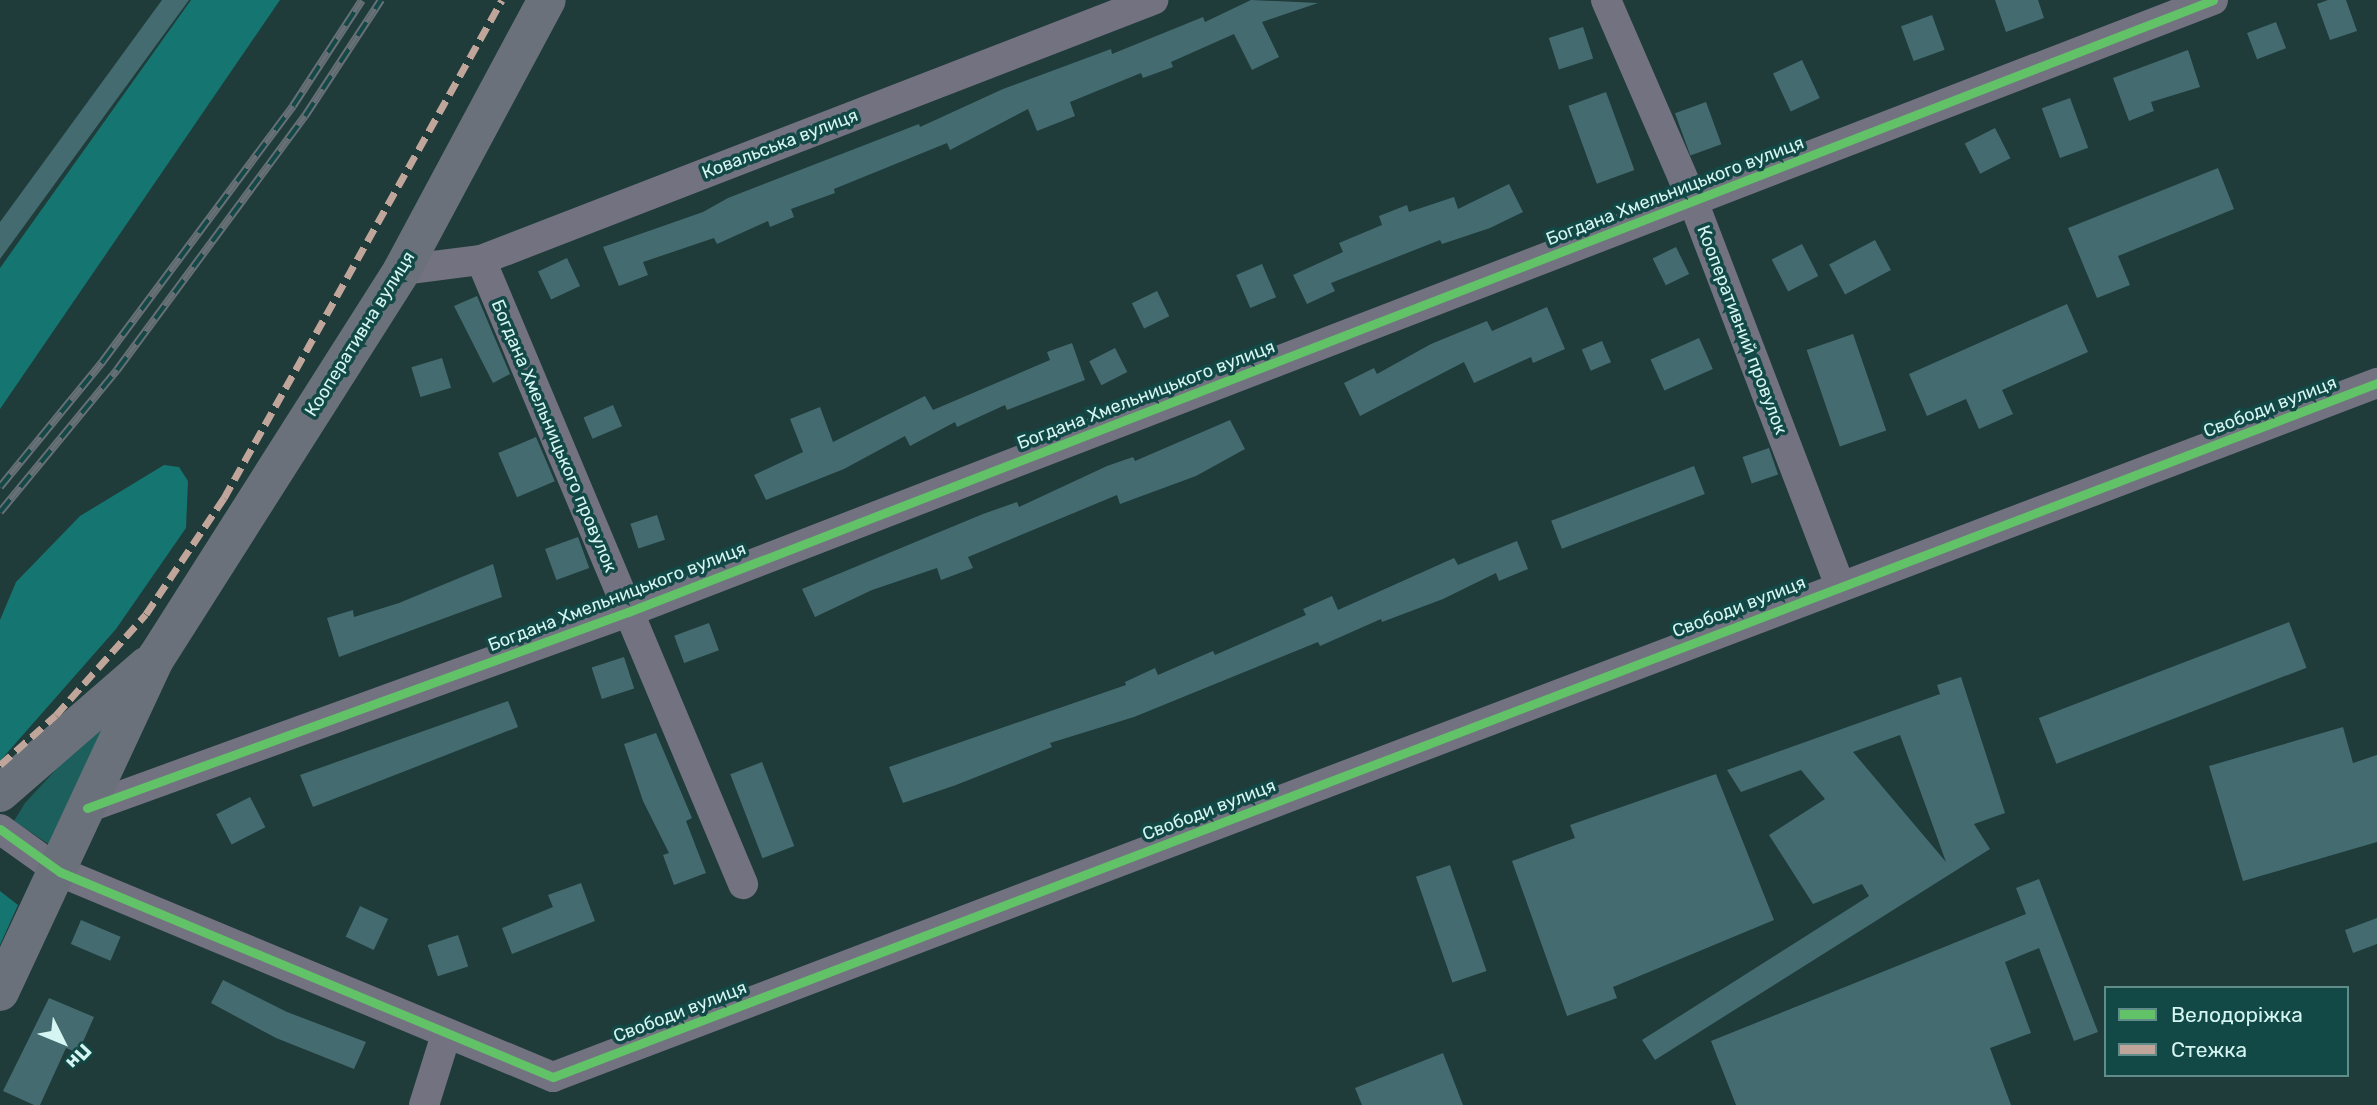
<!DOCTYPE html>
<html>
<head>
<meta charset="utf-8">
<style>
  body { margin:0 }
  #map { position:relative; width:2377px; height:1105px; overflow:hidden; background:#1f3b3a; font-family:Rubik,sans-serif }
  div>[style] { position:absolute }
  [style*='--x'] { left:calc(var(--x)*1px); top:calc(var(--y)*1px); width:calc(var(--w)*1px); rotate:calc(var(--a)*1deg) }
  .green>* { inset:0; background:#1d5f5c }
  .forest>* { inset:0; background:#157570 }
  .building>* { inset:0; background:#446c70; transform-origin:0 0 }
  .minor>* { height:30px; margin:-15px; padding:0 15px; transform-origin:15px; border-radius:15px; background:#727280 }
  .primary>* { height:38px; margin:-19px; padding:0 19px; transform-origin:19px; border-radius:19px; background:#6a717b }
  .rail>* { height:8px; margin-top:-4px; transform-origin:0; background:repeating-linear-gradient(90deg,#124845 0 16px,#667076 0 32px); box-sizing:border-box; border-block:2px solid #667076 }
  .quiet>* { height:7px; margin-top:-3.5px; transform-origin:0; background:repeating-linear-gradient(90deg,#c0a59a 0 14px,transparent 0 21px) }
  .cycleway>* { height:9px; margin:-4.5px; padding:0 4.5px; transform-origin:4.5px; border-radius:4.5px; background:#61c268 }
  span { translate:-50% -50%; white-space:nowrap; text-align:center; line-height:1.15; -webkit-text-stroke:7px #124845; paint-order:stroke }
  .street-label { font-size:18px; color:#d4f5f1 }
  .legend { position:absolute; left:2104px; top:986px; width:245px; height:91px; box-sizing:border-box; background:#124845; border:2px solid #608d8a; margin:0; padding:9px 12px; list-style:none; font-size:21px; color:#d4f5f1 }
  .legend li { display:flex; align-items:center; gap:14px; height:35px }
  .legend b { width:35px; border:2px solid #608d8a }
  .north { position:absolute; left:28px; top:1007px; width:70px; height:70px; -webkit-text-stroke:5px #124845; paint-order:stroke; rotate:133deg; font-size:19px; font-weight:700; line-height:28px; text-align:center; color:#d4f5f1 }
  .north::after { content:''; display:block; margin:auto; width:24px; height:32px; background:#d4f5f1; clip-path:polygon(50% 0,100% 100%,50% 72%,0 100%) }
</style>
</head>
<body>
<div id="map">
  <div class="green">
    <div style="clip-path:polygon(100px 722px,108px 729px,50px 845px,14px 821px,25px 803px)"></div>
  </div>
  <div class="forest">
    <div style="clip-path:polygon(191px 0,280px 0,0 409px,0 268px)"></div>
    <div style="clip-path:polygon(164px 465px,179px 467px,188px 481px,186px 528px,116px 629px,0 761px,0 620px,16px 582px,80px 516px)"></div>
    <div style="clip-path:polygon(0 891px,18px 905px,0 945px)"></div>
  </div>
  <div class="building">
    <div style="clip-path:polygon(162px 0,189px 0,0 259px,0 222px)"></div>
    <div style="clip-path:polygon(1251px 0,1318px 3px,1262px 22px,1279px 57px,1252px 70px,1234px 34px,1171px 62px,1173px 67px,1143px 78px,1141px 73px,1070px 102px,1075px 116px,1037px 131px,1028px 109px,950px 150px,947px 143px,834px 189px,835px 193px,791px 209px,794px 217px,770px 227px,768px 221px,717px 244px,714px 238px,643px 262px,648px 275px,619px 286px,603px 247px,703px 212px,728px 198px,919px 124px,920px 127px,1003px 89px,1111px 49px,1112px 54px,1203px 17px,1205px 22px)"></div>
    <div style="clip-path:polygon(1995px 0,2038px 0,2044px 18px,2006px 32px)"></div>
    <div style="clip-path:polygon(2328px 0,2346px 0,2357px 31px,2330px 40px,2317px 4px)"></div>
    <div style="left:1932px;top:15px;width:37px;height:33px;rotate:70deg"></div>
    <div style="left:2276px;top:22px;width:28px;height:31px;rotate:69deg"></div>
    <div style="left:1583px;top:27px;width:33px;height:36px;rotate:72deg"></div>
    <div style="clip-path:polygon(2188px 50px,2200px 87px,2151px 102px,2154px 111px,2129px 121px,2113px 78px)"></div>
    <div style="left:1802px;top:60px;width:42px;height:32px;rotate:65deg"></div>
    <div style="left:1606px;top:92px;width:83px;height:40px;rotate:70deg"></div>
    <div style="left:2070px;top:98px;width:53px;height:30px;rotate:70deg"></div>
    <div style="left:1706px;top:102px;width:45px;height:33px;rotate:70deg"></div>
    <div style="left:1995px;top:128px;width:34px;height:34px;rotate:63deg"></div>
    <div style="clip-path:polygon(2218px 168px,2234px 209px,2118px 256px,2130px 285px,2097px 298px,2068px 228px)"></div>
    <div style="clip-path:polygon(1509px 184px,1523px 212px,1490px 228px,1442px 244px,1440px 240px,1331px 283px,1335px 291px,1307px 304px,1293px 275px,1343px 252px,1339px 243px,1382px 225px,1379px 216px,1407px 205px,1409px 212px,1454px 197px,1458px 209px)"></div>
    <div style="left:1875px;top:240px;width:34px;height:52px;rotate:62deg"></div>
    <div style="left:1802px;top:244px;width:36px;height:34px;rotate:63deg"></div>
    <div style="left:1676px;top:247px;width:30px;height:26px;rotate:64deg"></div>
    <div style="left:567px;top:258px;width:31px;height:32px;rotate:65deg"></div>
    <div style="left:1262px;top:264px;width:36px;height:28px;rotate:67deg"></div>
    <div style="left:1157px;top:291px;width:28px;height:28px;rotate:64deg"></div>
    <div style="clip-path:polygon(477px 296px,510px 374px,493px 383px,454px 306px)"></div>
    <div style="clip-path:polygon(2067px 304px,2088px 352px,2002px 390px,2013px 414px,1979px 429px,1966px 399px,1927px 416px,1909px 374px)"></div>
    <div style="clip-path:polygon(1547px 307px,1565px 349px,1533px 363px,1531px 357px,1474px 383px,1464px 362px,1360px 416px,1344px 383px,1374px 368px,1377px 374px,1431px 344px,1487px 321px,1492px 331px)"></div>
    <div style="left:1853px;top:334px;width:102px;height:49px;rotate:71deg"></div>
    <div style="left:1699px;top:338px;width:34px;height:53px;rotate:66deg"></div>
    <div style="left:1602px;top:341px;width:23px;height:22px;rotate:67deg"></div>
    <div style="clip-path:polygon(1072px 343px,1085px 380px,1007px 410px,1005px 405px,957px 427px,955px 422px,910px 446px,905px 436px,844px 469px,766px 500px,754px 475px,803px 452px,790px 419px,820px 407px,833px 442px,925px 396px,933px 410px,1050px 360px,1047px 352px)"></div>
    <div style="left:1115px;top:348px;width:27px;height:29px;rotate:63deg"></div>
    <div style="left:442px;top:358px;width:31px;height:32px;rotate:73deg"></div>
    <div style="left:613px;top:405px;width:23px;height:32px;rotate:67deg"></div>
    <div style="clip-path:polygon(1230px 420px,1245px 449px,1196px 476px,1120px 504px,1117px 495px,968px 557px,973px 568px,941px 580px,937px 568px,872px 590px,815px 617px,802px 589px,983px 514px,1017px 502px,1019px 507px,1107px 466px,1133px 457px,1135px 461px)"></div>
    <div style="left:536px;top:437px;width:48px;height:41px;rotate:67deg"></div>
    <div style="left:1769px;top:448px;width:28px;height:28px;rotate:71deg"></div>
    <div style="left:1694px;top:466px;width:30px;height:153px;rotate:69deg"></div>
    <div style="left:657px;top:515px;width:26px;height:28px;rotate:72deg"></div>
    <div style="left:578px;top:537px;width:33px;height:35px;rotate:70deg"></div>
    <div style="clip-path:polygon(1517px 541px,1528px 569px,1499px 581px,1496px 573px,1443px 599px,1382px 622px,1381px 619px,1320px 646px,1318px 642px,1134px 717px,1050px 743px,1052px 747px,956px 785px,903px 803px,889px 767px,1126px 685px,1125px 682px,1155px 668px,1158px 675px,1213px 651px,1215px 655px,1306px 615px,1303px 609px,1332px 596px,1338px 610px,1454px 558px,1458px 565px)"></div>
    <div style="clip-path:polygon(493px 564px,502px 597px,339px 657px,327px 618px,353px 610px,354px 617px,399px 603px)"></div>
    <div style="left:2289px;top:622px;width:49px;height:268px;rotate:69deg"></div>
    <div style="left:709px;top:623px;width:29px;height:37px;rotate:70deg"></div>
    <div style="left:624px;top:657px;width:33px;height:34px;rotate:72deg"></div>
    <div style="clip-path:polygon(evenodd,1961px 677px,2005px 813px,1974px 824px,1990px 849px,1655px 1060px,1642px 1040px,1869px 896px,1862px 884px,1813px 904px,1769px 835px,1825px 799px,1801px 770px,1741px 792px,1727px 770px,1940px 694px,1937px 685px,1961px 677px,1900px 735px,1946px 862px,1853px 752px,1900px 735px)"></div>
    <div style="clip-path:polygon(508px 701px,518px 727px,313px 807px,300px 775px)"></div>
    <div style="clip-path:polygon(2343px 727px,2353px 763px,2377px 755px,2377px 842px,2243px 881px,2209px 766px)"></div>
    <div style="clip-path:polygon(656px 733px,692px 818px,686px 821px,706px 873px,674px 885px,663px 855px,669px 853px,643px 801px,624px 744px)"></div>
    <div style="left:762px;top:762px;width:90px;height:34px;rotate:69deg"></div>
    <div style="clip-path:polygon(1716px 774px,1774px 920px,1613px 987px,1617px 998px,1567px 1016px,1512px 861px,1575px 838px,1570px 825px)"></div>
    <div style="left:250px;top:797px;width:34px;height:38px;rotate:63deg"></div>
    <div style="left:1450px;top:865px;width:112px;height:36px;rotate:71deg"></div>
    <div style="clip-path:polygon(2039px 879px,2098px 1032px,2074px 1041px,2039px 948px,2005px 962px,2031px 1033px,1990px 1048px,2011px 1105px,1736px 1105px,1711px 1041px,2026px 914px,2016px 888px)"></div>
    <div style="clip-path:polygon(581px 883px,595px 921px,512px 954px,502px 928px,553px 907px,548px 895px)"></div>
    <div style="left:360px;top:906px;width:31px;height:34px;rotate:25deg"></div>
    <div style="clip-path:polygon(2377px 918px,2377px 944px,2353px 953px,2345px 930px)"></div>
    <div style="left:81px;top:920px;width:43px;height:26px;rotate:23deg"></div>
    <div style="left:458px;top:935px;width:33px;height:32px;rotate:72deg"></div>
    <div style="clip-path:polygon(223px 980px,287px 1012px,366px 1042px,354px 1069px,276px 1038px,211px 1003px)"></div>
    <div style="clip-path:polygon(49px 998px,94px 1017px,78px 1053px,66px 1048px,40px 1105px,34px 1105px,3px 1091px)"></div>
    <div style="clip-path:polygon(1443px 1053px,1463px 1105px,1362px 1105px,1355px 1088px)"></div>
  </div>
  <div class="minor">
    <div style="--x:1606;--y:0;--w:219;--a:66.6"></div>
    <div style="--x:1693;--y:201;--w:412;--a:69.1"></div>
    <div style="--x:481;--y:260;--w:677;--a:67.22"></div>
    <div style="--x:402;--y:270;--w:80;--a:-7.2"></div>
    <div style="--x:481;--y:260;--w:721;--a:-21.15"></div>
    <div style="--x:87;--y:808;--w:575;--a:-19.92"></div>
    <div style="--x:628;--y:612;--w:1699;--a:-21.11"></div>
    <div style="--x:0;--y:829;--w:74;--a:35.6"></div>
    <div style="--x:60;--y:872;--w:534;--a:22.58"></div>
    <div style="--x:553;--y:1077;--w:1952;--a:-20.83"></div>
    <div style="--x:424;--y:1105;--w:73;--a:-72.6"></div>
  </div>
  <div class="primary">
    <div style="--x:0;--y:793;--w:194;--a:-41"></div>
    <div style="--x:0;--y:992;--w:369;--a:-65"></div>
    <div style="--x:156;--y:658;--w:459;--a:-57.6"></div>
    <div style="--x:402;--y:270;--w:306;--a:-61.8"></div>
  </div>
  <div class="rail">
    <div style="--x:0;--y:487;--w:163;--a:-50.7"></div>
    <div style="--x:103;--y:361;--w:318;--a:-53.3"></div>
    <div style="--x:293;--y:106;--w:126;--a:-56.9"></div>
    <div style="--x:0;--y:512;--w:184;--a:-50.5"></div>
    <div style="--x:117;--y:370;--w:316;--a:-53.5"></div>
    <div style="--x:305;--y:116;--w:139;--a:-56.8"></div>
  </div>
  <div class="quiet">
    <div style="--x:0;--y:765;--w:75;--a:-41.8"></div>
    <div style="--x:56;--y:715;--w:135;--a:-48.3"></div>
    <div style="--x:146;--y:614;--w:140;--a:-56.1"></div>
    <div style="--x:224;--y:498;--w:570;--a:-60.83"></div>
  </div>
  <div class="cycleway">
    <div style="--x:87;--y:808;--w:575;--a:-19.92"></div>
    <div style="--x:628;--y:612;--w:1699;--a:-21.11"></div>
    <div style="--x:0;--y:829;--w:74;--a:35.6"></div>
    <div style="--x:60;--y:872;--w:534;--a:22.58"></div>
    <div style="--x:553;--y:1077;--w:1952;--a:-20.83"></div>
  </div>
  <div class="street-label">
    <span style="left:780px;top:144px;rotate:-21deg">Ковальська вулиця</span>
    <span style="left:1675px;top:191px;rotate:-21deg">Богдана Хмельницького вулиця</span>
    <span style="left:1742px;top:330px;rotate:69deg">Кооперативний провулок</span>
    <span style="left:360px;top:334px;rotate:-58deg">Кооперативна вулиця</span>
    <span style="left:1146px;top:395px;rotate:-21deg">Богдана Хмельницького вулиця</span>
    <span style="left:2270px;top:407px;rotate:-21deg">Свободи вулиця</span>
    <span style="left:554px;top:436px;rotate:67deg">Богдана Хмельницького провулок</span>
    <span style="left:617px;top:597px;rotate:-21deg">Богдана Хмельницького вулиця</span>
    <span style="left:1739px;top:607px;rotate:-21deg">Свободи вулиця</span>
    <span style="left:1209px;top:810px;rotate:-21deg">Свободи вулиця</span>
    <span style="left:680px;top:1012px;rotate:-21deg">Свободи вулиця</span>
  </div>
  <ul class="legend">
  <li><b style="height:9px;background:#61c268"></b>Велодоріжка</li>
  <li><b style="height:9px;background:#c0a59a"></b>Стежка</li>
  </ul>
  <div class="north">Пн</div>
</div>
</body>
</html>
